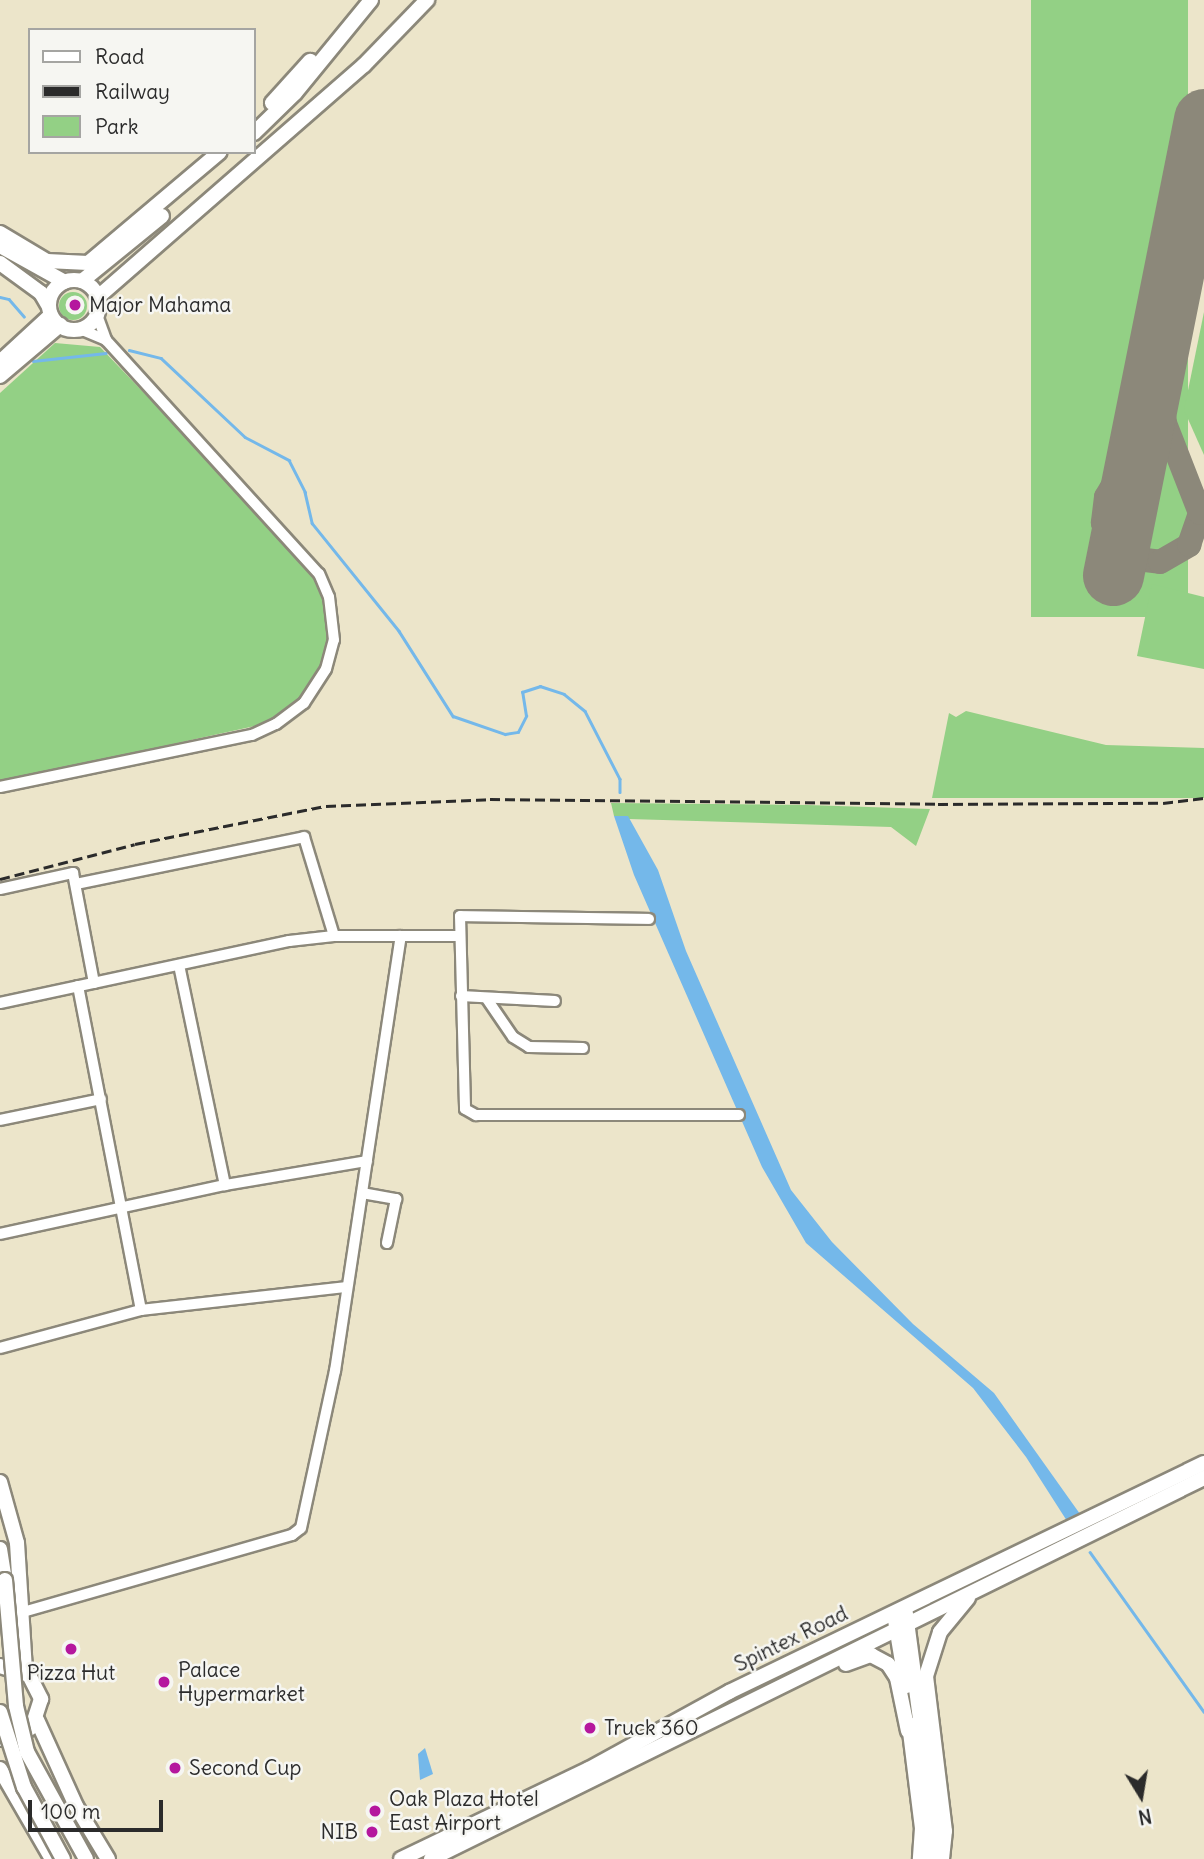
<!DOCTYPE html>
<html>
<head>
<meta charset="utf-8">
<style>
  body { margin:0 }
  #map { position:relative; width:1204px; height:1859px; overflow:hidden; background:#ece5ca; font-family:Delius,sans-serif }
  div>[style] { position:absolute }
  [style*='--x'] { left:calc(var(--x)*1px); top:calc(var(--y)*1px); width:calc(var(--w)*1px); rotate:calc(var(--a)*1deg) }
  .green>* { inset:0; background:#93d085; transform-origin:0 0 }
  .round { border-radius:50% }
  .water>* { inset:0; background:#74b8ea }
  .stream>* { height:2.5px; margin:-1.25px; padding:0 1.25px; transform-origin:1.25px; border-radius:1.25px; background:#74b8ea }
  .taxiway>* { height:24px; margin:-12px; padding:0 12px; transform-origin:12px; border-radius:12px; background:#8c887a }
  .runway>* { height:61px; margin:-30.5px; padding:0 30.5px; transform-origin:30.5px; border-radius:30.5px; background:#8c887a }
  .roads { filter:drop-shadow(2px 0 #8c887a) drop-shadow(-2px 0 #8c887a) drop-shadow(0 2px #8c887a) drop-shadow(0 -2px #8c887a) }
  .street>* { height:10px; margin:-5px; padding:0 5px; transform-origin:5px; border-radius:5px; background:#fff }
  .secondary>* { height:14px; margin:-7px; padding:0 7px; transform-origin:7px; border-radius:7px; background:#fff }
  .secondary>.ring { margin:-7px; padding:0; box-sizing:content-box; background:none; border:14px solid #fff; border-radius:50% }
  .rail>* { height:2.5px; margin-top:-1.25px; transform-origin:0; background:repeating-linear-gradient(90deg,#2b2b2b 0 10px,transparent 0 15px) }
  .bridges { filter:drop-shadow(2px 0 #8c887a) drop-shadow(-2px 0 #8c887a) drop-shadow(0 2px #8c887a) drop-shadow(0 -2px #8c887a) }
  .secondary-bridge>* { height:14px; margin:-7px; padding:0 7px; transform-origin:7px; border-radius:7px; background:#fff }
  .dots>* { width:19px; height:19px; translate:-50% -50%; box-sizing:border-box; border:4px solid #f6f6f2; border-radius:50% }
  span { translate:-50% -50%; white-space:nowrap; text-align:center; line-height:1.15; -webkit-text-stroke:5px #f6f6f2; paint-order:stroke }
  .poi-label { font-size:21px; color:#2b2b2b }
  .left { translate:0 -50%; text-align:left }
  .right { translate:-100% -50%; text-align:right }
  .street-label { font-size:21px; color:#2b2b2b }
  .legend { position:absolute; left:28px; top:28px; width:228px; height:126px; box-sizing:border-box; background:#f6f6f2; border:2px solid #a5a5a2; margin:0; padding:9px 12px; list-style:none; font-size:21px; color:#2b2b2b }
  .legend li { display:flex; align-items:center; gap:14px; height:35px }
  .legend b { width:35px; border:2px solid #a5a5a2 }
  .north { position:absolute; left:1106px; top:1761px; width:70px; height:70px; -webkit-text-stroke:5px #f6f6f2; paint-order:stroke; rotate:169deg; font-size:19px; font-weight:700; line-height:28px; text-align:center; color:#2b2b2b }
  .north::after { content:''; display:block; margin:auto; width:24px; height:32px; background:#2b2b2b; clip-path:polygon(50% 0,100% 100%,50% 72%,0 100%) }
  .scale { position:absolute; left:28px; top:1800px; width:135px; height:32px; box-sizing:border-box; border:4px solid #2b2b2b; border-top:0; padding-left:9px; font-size:21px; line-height:24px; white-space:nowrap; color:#2b2b2b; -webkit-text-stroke:5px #f6f6f2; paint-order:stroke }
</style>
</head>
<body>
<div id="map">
  <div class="green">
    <div style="left:1031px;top:0;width:157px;height:617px"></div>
    <div class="round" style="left:59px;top:292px;width:28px;height:28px"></div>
    <div style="clip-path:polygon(1204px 312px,1204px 455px,1184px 410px)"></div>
    <div style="clip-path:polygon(55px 343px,100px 347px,259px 513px,306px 566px,321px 590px,331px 631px,318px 676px,302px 702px,273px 722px,0 782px,0 393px)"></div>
    <div style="clip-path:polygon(1152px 584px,1204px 597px,1204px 669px,1137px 656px)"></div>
    <div style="clip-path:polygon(966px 711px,1106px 745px,1204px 748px,1204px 798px,932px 798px,949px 713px,956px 717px)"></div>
    <div style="clip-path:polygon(611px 803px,807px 805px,930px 809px,916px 846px,891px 827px,629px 819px,614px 816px)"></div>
  </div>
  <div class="water">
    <div style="clip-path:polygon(614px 816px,628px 816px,658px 870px,686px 951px,791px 1190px,832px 1242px,913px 1324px,994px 1393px,1080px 1514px,1067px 1521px,1026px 1457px,973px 1388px,806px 1243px,762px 1167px,634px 875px)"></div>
    <div style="clip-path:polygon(425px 1748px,433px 1774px,420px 1780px,418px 1754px)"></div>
  </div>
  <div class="stream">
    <div style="--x:0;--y:297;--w:9;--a:13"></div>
    <div style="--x:9;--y:299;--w:23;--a:49"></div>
    <div style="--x:129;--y:350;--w:33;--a:14"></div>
    <div style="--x:161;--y:358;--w:115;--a:43.2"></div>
    <div style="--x:245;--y:437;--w:50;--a:27.6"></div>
    <div style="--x:289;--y:460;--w:36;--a:63"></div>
    <div style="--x:305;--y:492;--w:32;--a:77"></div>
    <div style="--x:312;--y:523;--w:139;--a:51.1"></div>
    <div style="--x:399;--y:631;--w:101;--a:57.6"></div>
    <div style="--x:453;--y:716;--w:55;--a:19.1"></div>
    <div style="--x:505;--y:734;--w:13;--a:-9"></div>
    <div style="--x:518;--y:732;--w:18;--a:-63"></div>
    <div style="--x:526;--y:716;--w:24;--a:-99"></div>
    <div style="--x:522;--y:692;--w:19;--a:-18"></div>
    <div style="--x:540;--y:686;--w:25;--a:18"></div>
    <div style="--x:564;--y:694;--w:27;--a:39"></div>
    <div style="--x:585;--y:711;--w:76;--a:62.8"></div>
    <div style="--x:620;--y:779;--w:13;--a:90"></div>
    <div style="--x:33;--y:361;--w:73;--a:-6.3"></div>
    <div style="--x:1090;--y:1552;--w:196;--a:54.5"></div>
  </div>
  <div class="taxiway">
    <div style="--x:1193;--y:175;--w:32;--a:-70"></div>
    <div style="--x:1140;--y:439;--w:67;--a:120.4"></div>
    <div style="--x:1106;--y:497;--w:26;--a:97"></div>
    <div style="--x:1103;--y:523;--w:21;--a:73"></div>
    <div style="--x:1109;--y:543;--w:18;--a:49"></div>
    <div style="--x:1121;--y:557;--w:39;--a:7"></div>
    <div style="--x:1160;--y:562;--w:34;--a:-30"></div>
    <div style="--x:1189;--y:545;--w:34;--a:-71"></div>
    <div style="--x:1200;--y:513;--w:97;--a:-111.3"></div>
    <div style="--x:1165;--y:423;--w:69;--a:-96.6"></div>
  </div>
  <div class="runway">
    <div style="--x:1113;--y:575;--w:465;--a:-78.7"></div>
  </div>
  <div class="roads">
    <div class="street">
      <div style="--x:97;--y:315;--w:27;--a:70"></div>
      <div style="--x:0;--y:787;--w:257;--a:-11.7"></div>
      <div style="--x:252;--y:735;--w:26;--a:-25"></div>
      <div style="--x:276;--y:724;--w:35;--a:-37"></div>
      <div style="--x:304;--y:703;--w:40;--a:-57.1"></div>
      <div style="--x:326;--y:669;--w:30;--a:-75"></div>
      <div style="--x:334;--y:640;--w:43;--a:-96.6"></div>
      <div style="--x:329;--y:597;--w:25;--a:-113"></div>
      <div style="--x:319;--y:574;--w:316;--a:-132.3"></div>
      <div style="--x:106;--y:340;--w:28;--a:-157"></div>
      <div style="--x:76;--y:884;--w:233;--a:-11.6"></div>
      <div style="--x:304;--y:837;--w:103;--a:73.1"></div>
      <div style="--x:0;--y:889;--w:75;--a:-12.4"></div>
      <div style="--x:73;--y:873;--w:112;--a:79.2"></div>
      <div style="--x:649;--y:919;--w:189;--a:-179.1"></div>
      <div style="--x:460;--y:916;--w:193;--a:88.5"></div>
      <div style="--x:465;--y:1109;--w:13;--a:29"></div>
      <div style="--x:476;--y:1115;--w:263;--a:0"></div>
      <div style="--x:179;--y:965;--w:225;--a:78.2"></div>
      <div style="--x:78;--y:986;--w:330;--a:79"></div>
      <div style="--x:461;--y:996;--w:94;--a:3"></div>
      <div style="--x:487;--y:999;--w:46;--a:55.6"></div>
      <div style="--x:513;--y:1037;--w:19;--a:32"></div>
      <div style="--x:529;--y:1047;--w:54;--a:1.1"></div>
      <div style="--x:0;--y:1003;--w:296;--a:-12.1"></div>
      <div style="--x:289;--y:941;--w:45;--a:-6.3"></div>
      <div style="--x:334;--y:936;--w:125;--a:0"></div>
      <div style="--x:0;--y:1120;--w:103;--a:-11.7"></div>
      <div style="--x:362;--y:1193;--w:35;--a:10"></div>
      <div style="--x:396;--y:1199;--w:45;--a:101.6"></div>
      <div style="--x:0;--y:1234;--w:230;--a:-12.3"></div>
      <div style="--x:225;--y:1185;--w:144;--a:-9.6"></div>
      <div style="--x:0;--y:1348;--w:146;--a:-15.1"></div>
      <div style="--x:141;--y:1310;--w:207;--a:-6.4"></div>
      <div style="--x:23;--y:1612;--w:280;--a:-16"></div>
      <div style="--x:292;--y:1535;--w:11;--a:-38"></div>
      <div style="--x:301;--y:1528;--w:161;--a:-77.8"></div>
      <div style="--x:335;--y:1371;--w:440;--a:-81.4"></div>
    </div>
    <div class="secondary">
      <div style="--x:272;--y:103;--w:57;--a:-47.9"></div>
      <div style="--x:254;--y:133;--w:57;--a:-44.3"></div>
      <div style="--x:295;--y:93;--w:120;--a:-50.7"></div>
      <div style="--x:0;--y:233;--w:55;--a:30.8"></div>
      <div style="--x:47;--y:261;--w:41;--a:2.8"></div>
      <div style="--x:88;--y:263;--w:172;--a:-40.1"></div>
      <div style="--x:0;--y:246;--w:74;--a:29"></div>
      <div style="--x:0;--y:263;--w:51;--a:36.2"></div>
      <div style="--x:41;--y:293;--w:16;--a:60"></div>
      <div class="ring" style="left:49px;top:280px;width:36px;height:36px"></div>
      <div style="--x:82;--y:281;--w:103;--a:-39.1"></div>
      <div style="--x:98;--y:297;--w:353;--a:-41.1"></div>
      <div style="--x:364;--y:65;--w:91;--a:-45.9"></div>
      <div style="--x:0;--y:362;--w:69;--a:-42.7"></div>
      <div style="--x:0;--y:376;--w:79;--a:-40.4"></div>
      <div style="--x:0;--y:1482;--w:63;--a:74.4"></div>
      <div style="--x:17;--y:1543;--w:128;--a:86.4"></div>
      <div style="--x:0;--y:1549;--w:31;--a:81"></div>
      <div style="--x:906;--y:1614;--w:205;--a:82.4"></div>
      <div style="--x:933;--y:1817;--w:42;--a:95.4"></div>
      <div style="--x:895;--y:1620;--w:67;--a:80.5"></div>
      <div style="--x:846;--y:1664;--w:27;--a:-20"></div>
      <div style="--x:871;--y:1655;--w:19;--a:28"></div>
      <div style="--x:888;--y:1664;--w:17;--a:57"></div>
      <div style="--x:897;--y:1678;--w:54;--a:78.3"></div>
      <div style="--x:0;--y:1666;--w:30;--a:17"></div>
      <div style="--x:29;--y:1675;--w:27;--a:63"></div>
      <div style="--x:41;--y:1699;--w:29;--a:108"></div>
      <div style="--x:32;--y:1727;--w:18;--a:146"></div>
      <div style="--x:17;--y:1737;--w:17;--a:173"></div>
      <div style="--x:37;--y:1720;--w:94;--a:65.6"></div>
      <div style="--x:76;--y:1806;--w:62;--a:58.9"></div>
      <div style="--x:909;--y:1724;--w:105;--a:82.9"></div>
      <div style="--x:922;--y:1828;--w:31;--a:94"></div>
      <div style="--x:0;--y:1769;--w:104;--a:60"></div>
      <div style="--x:401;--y:1859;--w:208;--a:-25.6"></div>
      <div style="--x:589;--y:1769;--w:160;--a:-28.8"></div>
      <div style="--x:729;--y:1692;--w:527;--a:-25.74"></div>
      <div style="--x:431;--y:1859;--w:862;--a:-26.24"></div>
      <div style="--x:942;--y:1859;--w:28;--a:-84"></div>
      <div style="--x:945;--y:1831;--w:156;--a:-97"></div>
      <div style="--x:926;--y:1676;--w:46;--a:-72.3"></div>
      <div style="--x:940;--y:1632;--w:44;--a:-50.5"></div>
    </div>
  </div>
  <div class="rail">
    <div style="--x:0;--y:879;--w:139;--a:-14.5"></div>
    <div style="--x:135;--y:844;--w:195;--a:-11.3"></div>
    <div style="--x:326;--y:806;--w:164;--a:-2.4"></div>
    <div style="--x:490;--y:799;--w:448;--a:0.6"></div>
    <div style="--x:938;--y:804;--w:225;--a:-0.3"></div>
    <div style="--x:1163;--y:803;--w:41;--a:-7"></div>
  </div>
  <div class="bridges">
    <div class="secondary-bridge">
      <div style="--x:5;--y:1580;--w:126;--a:85"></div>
      <div style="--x:16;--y:1706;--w:47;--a:76.6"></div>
      <div style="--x:27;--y:1752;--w:122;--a:61.1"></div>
      <div style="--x:0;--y:1712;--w:79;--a:72.3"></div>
      <div style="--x:24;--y:1787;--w:82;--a:61.6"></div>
    </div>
  </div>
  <div class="dots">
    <div style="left:75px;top:305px;background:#b5179e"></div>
    <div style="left:71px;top:1649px;background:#b5179e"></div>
    <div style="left:164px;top:1682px;background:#b5179e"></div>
    <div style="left:590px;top:1728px;background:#b5179e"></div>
    <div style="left:175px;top:1768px;background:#b5179e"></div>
    <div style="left:375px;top:1811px;background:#b5179e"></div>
    <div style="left:372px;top:1832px;background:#b5179e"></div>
  </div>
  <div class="poi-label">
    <span class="left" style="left:89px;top:305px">Major Mahama</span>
    <span class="left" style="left:178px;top:1682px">Palace<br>Hypermarket</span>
    <span style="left:71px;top:1673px">Pizza Hut</span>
    <span class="left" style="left:604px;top:1728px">Truck 360</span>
    <span class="left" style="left:189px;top:1768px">Second Cup</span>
    <span class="left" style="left:389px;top:1811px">Oak Plaza Hotel<br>East Airport</span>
    <span class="right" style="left:358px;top:1832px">NIB</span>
  </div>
  <div class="street-label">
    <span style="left:791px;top:1639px;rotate:-26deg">Spintex Road</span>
  </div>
  <ul class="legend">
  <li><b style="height:9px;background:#fff"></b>Road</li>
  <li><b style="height:9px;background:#2b2b2b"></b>Railway</li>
  <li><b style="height:19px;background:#93d085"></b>Park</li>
  </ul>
  <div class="north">N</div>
  <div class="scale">100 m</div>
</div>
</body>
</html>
